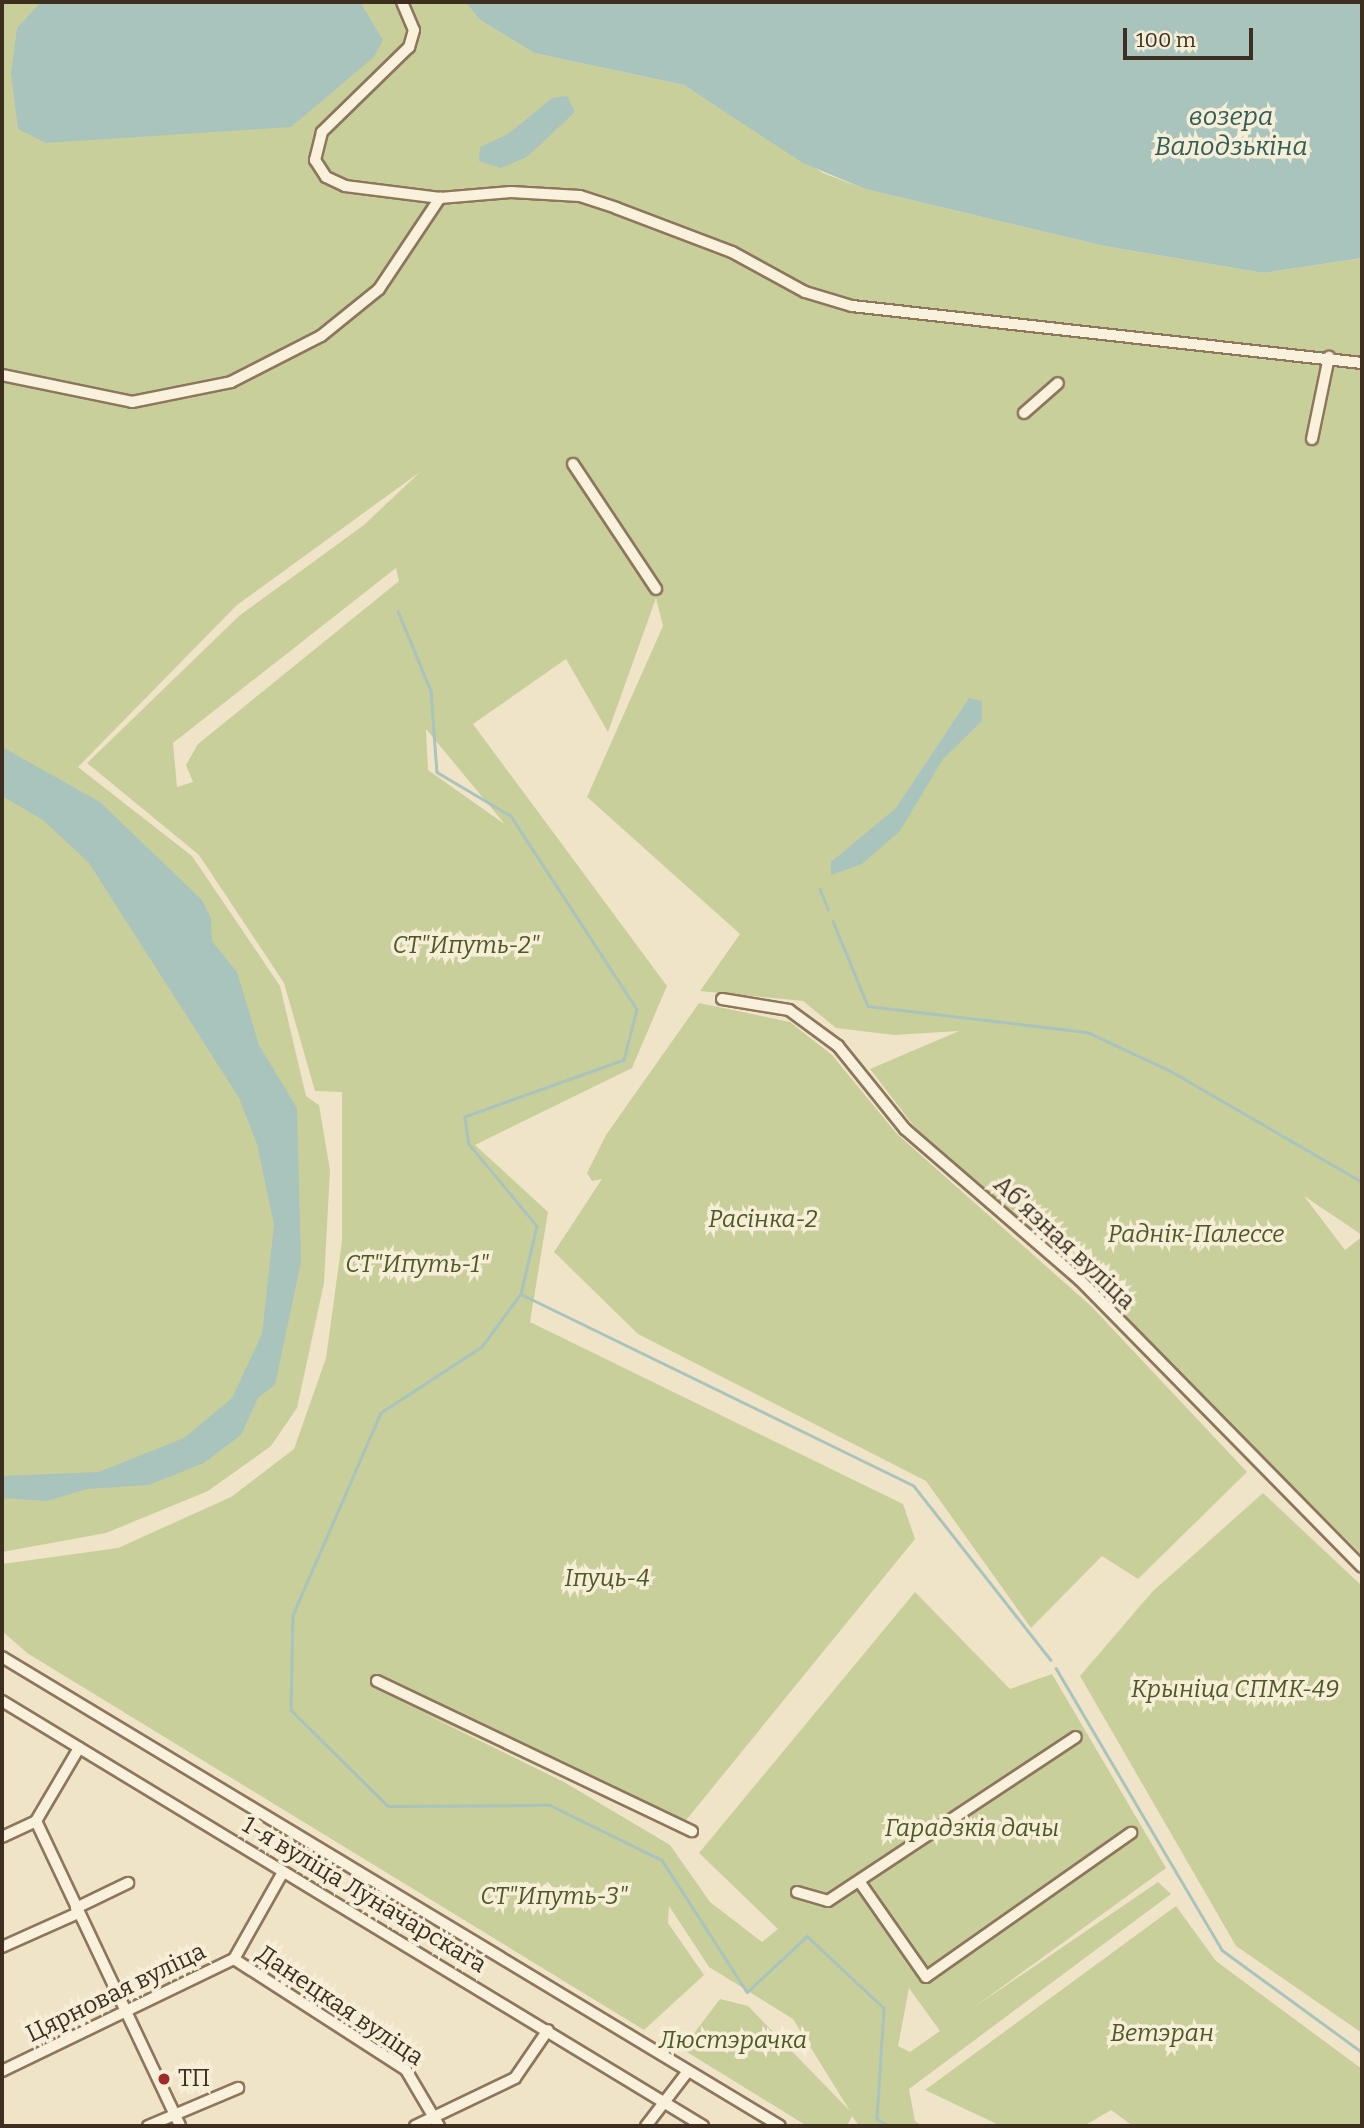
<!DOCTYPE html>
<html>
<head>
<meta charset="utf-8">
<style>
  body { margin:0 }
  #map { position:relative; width:1364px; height:2128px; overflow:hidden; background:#f0e4c8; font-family:Bitter,serif }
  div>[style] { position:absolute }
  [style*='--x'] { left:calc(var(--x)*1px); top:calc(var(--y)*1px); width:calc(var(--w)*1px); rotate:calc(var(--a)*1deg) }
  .green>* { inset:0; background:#c9cf9b }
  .water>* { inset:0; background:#a9c4bc }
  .stream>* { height:2.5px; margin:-1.25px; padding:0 1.25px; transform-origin:1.25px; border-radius:1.25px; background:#a9c4bc }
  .roads { filter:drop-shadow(2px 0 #8d765c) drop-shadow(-2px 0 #8d765c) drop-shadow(0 2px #8d765c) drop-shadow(0 -2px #8d765c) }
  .minor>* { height:10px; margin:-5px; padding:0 5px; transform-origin:5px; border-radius:5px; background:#faf1dc }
  .dots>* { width:19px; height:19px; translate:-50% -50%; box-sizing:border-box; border:4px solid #f7eed8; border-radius:50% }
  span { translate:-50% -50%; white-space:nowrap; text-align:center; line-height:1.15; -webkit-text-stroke:7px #f7eed8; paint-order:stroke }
  .park-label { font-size:24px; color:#4d5a26; font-style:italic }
  .street-label { font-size:24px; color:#3d2e20 }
  .poi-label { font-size:24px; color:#3d2e20 }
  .left { translate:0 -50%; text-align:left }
  .water-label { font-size:26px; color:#2f5d5a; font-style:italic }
  .frame { position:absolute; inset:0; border:4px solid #3d2e20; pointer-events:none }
  .scale { position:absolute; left:1123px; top:28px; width:130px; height:32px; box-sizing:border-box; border:4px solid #3d2e20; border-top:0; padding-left:9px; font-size:21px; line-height:24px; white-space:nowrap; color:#3d2e20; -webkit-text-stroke:5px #f7eed8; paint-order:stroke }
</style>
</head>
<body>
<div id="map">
  <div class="green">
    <div style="clip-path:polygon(evenodd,2px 2px,465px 2px,480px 20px,534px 53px,684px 85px,823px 173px,865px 189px,1104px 246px,1264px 273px,1362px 258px,1362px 1235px,1304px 1196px,1345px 1250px,1362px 1237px,1362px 1555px,1132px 1326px,916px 1129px,870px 1069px,959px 1031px,894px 1035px,836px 1028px,803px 1001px,700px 991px,740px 934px,587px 797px,663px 626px,656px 598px,608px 732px,566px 659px,473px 724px,667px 986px,632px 1068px,475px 1145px,548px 1212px,530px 1322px,903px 1504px,915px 1539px,678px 1830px,419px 1711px,564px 1782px,670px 1845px,710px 1902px,762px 1942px,778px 1929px,699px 1853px,915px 1592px,1010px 1689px,1052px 1674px,1166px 1868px,973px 2008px,1158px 1882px,1171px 1894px,909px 2089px,915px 2121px,922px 2126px,859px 2126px,852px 2116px,847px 2126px,807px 2126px,682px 2049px,720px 1999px,748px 2006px,850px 2111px,793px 2019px,709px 1967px,669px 1906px,668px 1923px,704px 1975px,644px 2030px,27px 1653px,2px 1631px,2px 1564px,118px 1548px,231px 1497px,294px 1449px,326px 1358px,342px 1241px,342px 1092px,315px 1091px,284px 983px,199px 855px,87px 763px,239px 616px,364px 525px,420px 472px,237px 605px,78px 767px,192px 856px,280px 986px,306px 1096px,319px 1105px,330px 1170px,324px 1283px,297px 1408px,271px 1446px,208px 1491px,106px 1533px,2px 1552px,2px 2px,396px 568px,399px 581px,198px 744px,186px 765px,193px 782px,177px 787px,173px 743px,396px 568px,2px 2px,426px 729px,503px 822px,503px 823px,428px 770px,426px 729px,2px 2px,909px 1988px,940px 2031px,910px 2052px,898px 2046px,909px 1988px)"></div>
    <div style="clip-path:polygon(699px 1003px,790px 1022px,832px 1055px,897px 1134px,1091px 1306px,1247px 1472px,1138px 1579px,1102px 1556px,1031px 1628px,926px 1481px,638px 1334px,554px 1252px,602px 1179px,592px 1181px,587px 1173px,606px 1135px)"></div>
    <div style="clip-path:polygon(1263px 1493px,1362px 1586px,1362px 2033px,1236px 1946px,1080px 1676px,1152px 1592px)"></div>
    <div style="clip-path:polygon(1176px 1906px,1216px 1961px,1362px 2069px,1362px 2126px,1133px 2126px,1111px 2110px,1084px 2126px,1001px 2126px,925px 2090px)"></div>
  </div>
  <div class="water">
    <div style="clip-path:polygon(41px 2px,360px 2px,383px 40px,374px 57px,291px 127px,46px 143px,18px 129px,11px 73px,17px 28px)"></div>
    <div style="clip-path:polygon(465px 2px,1362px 2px,1362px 258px,1264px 273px,1104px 246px,865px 189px,803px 163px,684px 85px,534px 53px,480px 20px)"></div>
    <div style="clip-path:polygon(567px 96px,575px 112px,527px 157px,501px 168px,479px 161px,480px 147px,508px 134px,552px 98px)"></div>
    <div style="clip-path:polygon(969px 698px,982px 701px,982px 721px,943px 759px,900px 831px,862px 864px,831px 875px,831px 862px,896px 808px)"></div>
    <div style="clip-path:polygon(2px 747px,100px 802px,202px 900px,211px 918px,212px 941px,237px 972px,259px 1045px,297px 1108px,301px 1262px,275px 1385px,258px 1398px,241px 1435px,204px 1463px,149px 1485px,87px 1489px,47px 1501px,2px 1498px,2px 1476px,99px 1472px,184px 1438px,232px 1398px,262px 1334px,274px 1225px,257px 1144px,239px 1098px,89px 863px,43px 820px,2px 796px)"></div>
  </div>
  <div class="stream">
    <div style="--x:398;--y:611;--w:87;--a:67.6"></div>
    <div style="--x:431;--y:691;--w:81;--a:85.8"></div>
    <div style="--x:437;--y:772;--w:86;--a:30.7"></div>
    <div style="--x:511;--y:816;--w:230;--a:56.9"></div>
    <div style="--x:637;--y:1009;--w:53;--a:104.3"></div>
    <div style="--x:624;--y:1060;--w:169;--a:160.3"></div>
    <div style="--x:465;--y:1117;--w:27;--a:82"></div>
    <div style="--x:469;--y:1144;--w:107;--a:50.3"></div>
    <div style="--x:537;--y:1226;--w:70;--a:103.2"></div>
    <div style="--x:521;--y:1294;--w:66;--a:126.3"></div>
    <div style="--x:482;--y:1347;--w:121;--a:146.8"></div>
    <div style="--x:381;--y:1413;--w:220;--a:113.5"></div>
    <div style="--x:293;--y:1615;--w:95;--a:91.2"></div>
    <div style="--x:291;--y:1710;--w:136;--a:44.7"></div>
    <div style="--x:388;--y:1806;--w:162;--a:-0.4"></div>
    <div style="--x:550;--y:1805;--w:125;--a:26.2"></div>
    <div style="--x:662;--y:1860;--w:157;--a:57.2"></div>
    <div style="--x:747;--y:1992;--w:82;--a:-43"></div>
    <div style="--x:807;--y:1936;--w:105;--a:43.1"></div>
    <div style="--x:884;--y:2008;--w:111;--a:93.6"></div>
    <div style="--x:877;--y:2119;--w:14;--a:30"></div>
    <div style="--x:820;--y:889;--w:22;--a:68"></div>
    <div style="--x:833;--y:921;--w:92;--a:67.6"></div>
    <div style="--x:868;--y:1006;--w:221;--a:6.8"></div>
    <div style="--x:1087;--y:1032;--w:90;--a:24.9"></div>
    <div style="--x:1169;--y:1070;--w:223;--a:30.1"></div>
    <div style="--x:521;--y:1294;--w:437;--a:26"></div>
    <div style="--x:914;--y:1486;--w:221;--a:51.8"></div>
    <div style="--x:1056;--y:1668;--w:327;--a:59.5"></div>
    <div style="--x:1222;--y:1950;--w:173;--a:36.1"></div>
  </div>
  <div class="roads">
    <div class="minor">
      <div style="--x:402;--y:2;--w:30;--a:67"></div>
      <div style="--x:414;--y:30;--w:18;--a:106"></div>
      <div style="--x:409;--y:47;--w:122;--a:135.7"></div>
      <div style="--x:322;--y:132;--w:29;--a:104"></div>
      <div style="--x:315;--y:160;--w:20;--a:57"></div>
      <div style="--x:326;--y:177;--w:21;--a:25"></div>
      <div style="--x:345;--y:186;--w:96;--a:7.2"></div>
      <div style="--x:2;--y:375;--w:133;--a:11.7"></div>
      <div style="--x:132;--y:402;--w:101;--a:-11.4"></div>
      <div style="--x:231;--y:382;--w:101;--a:-27.1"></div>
      <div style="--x:321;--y:336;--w:75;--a:-39"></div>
      <div style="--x:379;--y:289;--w:110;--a:-56.2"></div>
      <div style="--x:440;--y:198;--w:71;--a:-4.8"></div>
      <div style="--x:511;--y:192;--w:69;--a:3.3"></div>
      <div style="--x:580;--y:196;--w:38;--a:18"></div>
      <div style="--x:616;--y:208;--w:124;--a:20.8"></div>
      <div style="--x:732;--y:252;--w:83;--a:28.7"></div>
      <div style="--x:805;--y:292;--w:49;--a:16.6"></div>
      <div style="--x:852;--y:306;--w:513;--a:6.38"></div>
      <div style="--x:1024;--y:413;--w:45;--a:-41.4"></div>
      <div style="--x:1312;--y:439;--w:84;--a:-78.3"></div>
      <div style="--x:573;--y:464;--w:150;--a:56.4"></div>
      <div style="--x:722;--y:999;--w:68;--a:9.3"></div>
      <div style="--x:789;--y:1010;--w:61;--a:36.3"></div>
      <div style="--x:838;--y:1046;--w:107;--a:51.1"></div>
      <div style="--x:905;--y:1129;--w:231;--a:40.8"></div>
      <div style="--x:1080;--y:1280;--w:402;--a:45.5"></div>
      <div style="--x:2;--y:1657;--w:908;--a:31.08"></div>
      <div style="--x:377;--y:1681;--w:349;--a:25.5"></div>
      <div style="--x:2;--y:1701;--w:820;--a:31.23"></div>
      <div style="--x:36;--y:1821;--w:337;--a:64.7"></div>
      <div style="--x:2;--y:1837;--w:38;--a:-25"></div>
      <div style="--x:36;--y:1821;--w:85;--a:-59.5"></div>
      <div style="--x:859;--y:1881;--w:117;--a:55.1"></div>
      <div style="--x:926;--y:1977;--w:251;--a:-35.1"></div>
      <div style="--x:797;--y:1892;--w:32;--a:16"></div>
      <div style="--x:828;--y:1901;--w:297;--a:-33.5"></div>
      <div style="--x:76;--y:1908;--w:58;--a:-25.7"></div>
      <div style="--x:2;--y:1947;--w:83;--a:-24.1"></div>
      <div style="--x:234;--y:1959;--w:205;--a:32.8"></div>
      <div style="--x:406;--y:2070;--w:65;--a:59.5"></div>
      <div style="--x:2;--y:2071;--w:258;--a:-25.8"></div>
      <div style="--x:234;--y:1959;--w:100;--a:-60.6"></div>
      <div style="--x:148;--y:2126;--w:98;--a:-22.9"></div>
      <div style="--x:415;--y:2126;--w:111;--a:-25.6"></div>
      <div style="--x:515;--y:2078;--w:58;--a:-55.5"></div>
      <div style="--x:646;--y:2126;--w:69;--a:-52.6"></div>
    </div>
  </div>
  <div class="dots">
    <div style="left:164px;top:2079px;background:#9e2a2b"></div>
  </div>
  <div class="park-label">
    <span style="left:466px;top:946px">СТ"Ипуть-2"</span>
    <span style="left:763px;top:1220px">Расінка-2</span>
    <span style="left:1196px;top:1235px">Раднік-Палессе</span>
    <span style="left:417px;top:1265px">СТ"Ипуть-1"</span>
    <span style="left:607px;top:1579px">Іпуць-4</span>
    <span style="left:1235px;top:1690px">Крыніца СПМК-49</span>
    <span style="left:972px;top:1829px">Гарадзкія дачы</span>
    <span style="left:554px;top:1897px">СТ"Ипуть-3"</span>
    <span style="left:1162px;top:2034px">Ветэран</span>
    <span style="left:733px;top:2041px">Люстэрачка</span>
  </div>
  <div class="street-label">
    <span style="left:1064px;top:1243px;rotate:43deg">Абʼязная вуліца</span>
    <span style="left:364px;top:1895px;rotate:31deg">1-я вуліца Луначарскага</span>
    <span style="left:116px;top:1993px;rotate:-26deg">Цярновая вуліца</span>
    <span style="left:340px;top:2006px;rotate:34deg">Данецкая вуліца</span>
  </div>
  <div class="poi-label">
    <span class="left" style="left:178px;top:2079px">ТП</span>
  </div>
  <div class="water-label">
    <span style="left:1231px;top:132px">возера<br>Валодзькіна</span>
  </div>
  <div class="frame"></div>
  <div class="scale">100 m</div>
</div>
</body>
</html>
